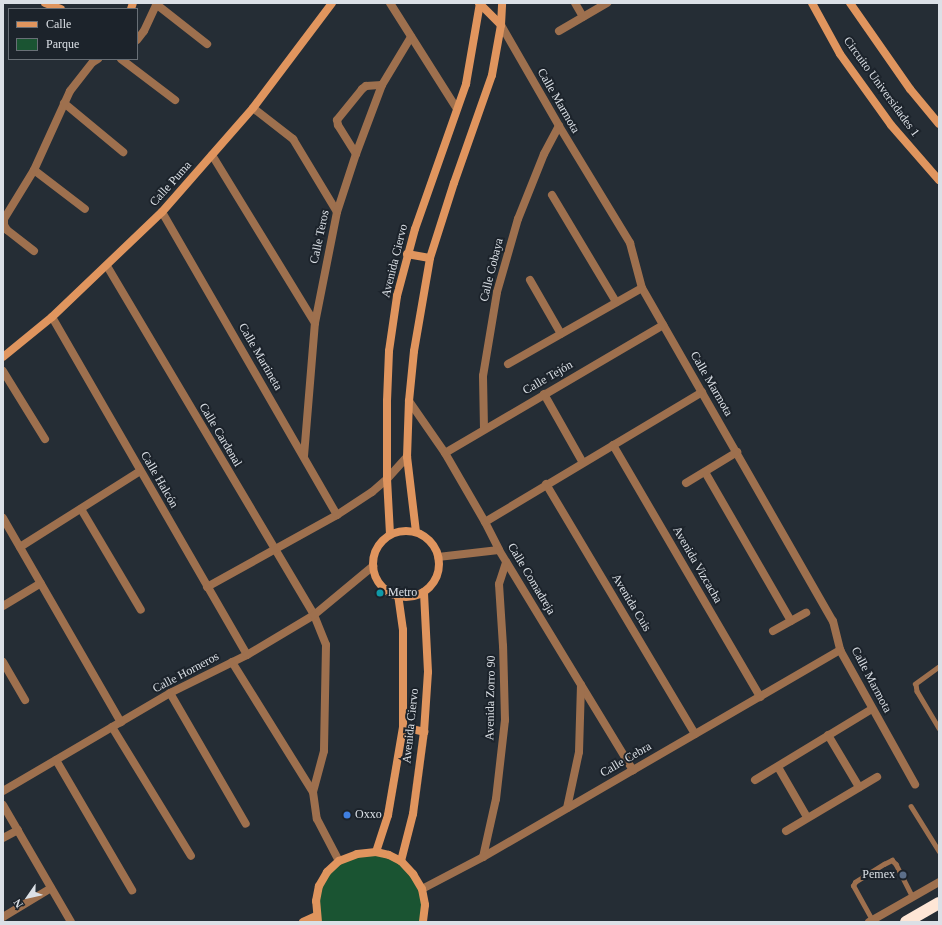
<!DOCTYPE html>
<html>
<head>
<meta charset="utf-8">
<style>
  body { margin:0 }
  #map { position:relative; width:942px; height:925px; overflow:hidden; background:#252d35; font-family:Georgia,serif }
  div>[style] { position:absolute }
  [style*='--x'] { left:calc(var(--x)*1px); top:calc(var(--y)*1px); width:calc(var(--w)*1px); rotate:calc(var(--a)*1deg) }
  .green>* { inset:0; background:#1a5432 }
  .lane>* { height:4.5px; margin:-2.25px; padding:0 2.25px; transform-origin:2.25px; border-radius:2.25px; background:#9e704e }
  .street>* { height:8px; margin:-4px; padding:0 4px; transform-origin:4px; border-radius:4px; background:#9e704e }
  .secondary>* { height:8px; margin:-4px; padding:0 4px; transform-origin:4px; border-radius:4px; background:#e0955e }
  .secondary>.ring { margin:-4px; padding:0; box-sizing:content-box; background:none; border:8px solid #e0955e; border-radius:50% }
  .highway>* { height:12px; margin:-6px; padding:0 6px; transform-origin:6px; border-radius:6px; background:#fee6d6 }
  .dots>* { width:11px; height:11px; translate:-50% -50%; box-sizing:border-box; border:2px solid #1c232b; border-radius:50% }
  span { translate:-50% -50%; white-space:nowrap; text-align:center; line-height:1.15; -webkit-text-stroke:4px #1c232b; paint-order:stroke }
  .street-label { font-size:12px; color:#dbe0e6 }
  .poi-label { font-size:12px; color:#dbe0e6 }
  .left { translate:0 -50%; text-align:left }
  .right { translate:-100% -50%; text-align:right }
  .frame { position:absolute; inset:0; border:4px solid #dbe0e6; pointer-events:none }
  .legend { position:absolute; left:8px; top:8px; width:130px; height:52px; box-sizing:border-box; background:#1c232b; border:1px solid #686f76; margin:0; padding:5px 7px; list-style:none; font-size:12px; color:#dbe0e6 }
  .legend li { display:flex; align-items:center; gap:8px; height:20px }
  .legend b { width:20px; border:1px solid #686f76 }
  .north { position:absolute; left:8px; top:877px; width:40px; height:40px; -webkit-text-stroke:3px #1c232b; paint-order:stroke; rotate:236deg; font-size:11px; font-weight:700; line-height:16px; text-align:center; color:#dbe0e6 }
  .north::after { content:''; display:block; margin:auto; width:14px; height:18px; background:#dbe0e6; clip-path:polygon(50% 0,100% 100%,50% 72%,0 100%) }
</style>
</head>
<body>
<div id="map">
  <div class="green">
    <div style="clip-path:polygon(376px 852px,401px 861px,422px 889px,422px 922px,319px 922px,319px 886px,339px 861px)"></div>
  </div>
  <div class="lane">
    <div style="--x:939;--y:667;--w:29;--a:144"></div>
    <div style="--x:916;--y:684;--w:7;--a:82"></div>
    <div style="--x:917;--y:691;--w:43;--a:59.3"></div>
    <div style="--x:911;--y:806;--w:53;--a:58.1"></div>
    <div style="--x:872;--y:920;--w:39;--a:-119"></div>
    <div style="--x:853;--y:886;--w:4;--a:-63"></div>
    <div style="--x:855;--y:882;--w:34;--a:-32"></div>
    <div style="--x:884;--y:864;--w:9;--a:-27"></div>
    <div style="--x:892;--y:860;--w:6;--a:45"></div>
    <div style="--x:896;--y:864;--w:37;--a:63"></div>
  </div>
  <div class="street">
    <div style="--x:390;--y:3;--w:125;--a:57.7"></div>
    <div style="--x:575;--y:3;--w:16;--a:60"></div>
    <div style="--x:156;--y:4;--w:65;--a:38.1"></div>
    <div style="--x:501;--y:25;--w:116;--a:60.1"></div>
    <div style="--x:559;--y:126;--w:137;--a:58.7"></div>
    <div style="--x:630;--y:243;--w:47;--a:75.1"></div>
    <div style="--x:642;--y:288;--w:384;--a:60.2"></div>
    <div style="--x:833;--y:621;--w:30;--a:76"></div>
    <div style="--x:840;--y:650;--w:154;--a:60.8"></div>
    <div style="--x:559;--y:31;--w:56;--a:-30.3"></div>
    <div style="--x:137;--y:40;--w:11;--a:-52"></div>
    <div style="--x:144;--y:31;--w:31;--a:-65"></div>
    <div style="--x:121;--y:59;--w:68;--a:37.2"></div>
    <div style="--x:64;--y:103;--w:77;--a:39.7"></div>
    <div style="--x:253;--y:108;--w:51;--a:37.8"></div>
    <div style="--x:293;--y:139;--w:85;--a:58.9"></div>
    <div style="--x:356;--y:154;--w:34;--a:-122"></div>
    <div style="--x:338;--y:125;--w:5;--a:-101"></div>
    <div style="--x:337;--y:120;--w:40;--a:-51"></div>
    <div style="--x:362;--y:89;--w:5;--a:-37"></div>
    <div style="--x:366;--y:86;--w:16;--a:-4"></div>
    <div style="--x:212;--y:155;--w:197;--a:58.5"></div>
    <div style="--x:34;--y:170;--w:64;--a:37.4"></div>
    <div style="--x:552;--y:195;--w:125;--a:59.1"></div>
    <div style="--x:162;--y:212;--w:350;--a:60"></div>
    <div style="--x:34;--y:251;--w:34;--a:-142"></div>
    <div style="--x:7;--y:230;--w:6;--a:-121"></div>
    <div style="--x:4;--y:225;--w:6;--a:-90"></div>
    <div style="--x:4;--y:219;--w:57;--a:-58.5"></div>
    <div style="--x:34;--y:170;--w:87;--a:-65.5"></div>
    <div style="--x:70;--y:91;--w:37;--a:-52"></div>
    <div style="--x:93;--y:62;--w:6;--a:-31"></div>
    <div style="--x:107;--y:266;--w:406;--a:59.3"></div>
    <div style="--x:314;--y:615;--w:32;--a:68"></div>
    <div style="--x:326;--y:645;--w:106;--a:91.1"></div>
    <div style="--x:324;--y:751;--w:42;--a:105"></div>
    <div style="--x:530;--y:280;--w:62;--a:60.1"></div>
    <div style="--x:52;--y:317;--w:390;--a:60"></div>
    <div style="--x:508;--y:364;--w:154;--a:-29.6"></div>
    <div style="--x:3;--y:371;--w:80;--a:58.3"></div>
    <div style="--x:544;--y:394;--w:79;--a:60.5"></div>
    <div style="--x:409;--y:401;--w:63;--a:55.3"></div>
    <div style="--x:445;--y:453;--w:80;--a:59.9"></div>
    <div style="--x:485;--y:522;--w:31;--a:63"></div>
    <div style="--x:499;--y:550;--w:258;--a:58.7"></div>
    <div style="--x:484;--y:429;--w:53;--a:-91.1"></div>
    <div style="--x:483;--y:376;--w:85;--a:-80.5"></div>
    <div style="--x:497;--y:292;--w:76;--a:-74"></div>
    <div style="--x:518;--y:219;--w:70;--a:-68.2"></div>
    <div style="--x:544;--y:154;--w:32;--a:-62"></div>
    <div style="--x:613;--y:445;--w:292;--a:59.7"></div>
    <div style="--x:445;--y:453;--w:253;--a:-30.4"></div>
    <div style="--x:304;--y:456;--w:133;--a:-85.3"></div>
    <div style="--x:315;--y:323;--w:113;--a:-78.8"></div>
    <div style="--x:337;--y:212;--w:61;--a:-71.9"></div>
    <div style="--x:356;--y:154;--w:74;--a:-69.4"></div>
    <div style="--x:382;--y:85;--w:56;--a:-58.9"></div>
    <div style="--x:705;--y:472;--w:172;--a:60"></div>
    <div style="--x:686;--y:483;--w:60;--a:-31.3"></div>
    <div style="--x:546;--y:484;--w:291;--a:59.2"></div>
    <div style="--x:81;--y:509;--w:117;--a:59.3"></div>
    <div style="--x:3;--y:518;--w:236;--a:60"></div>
    <div style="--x:485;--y:522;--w:253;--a:-30.9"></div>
    <div style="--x:20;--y:547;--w:142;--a:-32.3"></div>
    <div style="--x:438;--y:557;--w:61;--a:-6.5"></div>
    <div style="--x:207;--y:587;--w:149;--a:-29"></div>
    <div style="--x:337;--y:515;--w:42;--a:-33.3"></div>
    <div style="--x:372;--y:492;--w:20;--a:-41"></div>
    <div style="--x:387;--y:479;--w:30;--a:-48"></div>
    <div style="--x:3;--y:606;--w:44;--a:-31.2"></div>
    <div style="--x:773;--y:631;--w:38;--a:-29"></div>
    <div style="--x:3;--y:662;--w:44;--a:59.9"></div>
    <div style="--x:232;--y:662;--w:153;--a:58.1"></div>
    <div style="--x:313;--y:792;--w:27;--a:82"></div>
    <div style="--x:317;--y:819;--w:47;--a:62.4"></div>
    <div style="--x:170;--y:693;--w:151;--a:59.9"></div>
    <div style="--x:112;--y:727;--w:151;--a:58.5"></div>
    <div style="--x:828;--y:735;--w:61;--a:59.2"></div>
    <div style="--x:56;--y:760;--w:151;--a:59.7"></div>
    <div style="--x:778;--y:767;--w:58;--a:59.9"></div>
    <div style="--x:755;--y:780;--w:137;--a:-31.3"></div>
    <div style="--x:3;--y:791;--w:194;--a:-30.4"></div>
    <div style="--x:170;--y:693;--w:86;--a:-26.3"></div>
    <div style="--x:247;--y:655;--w:78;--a:-30.8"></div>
    <div style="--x:314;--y:615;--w:77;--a:-39.7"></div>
    <div style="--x:3;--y:805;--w:135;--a:59.8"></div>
    <div style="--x:567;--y:808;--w:57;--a:-77.9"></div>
    <div style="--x:579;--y:752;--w:67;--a:-88.3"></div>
    <div style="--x:786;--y:831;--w:106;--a:-30.7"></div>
    <div style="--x:3;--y:838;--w:17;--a:-28"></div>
    <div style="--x:483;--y:857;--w:59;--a:-77.4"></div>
    <div style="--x:496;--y:799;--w:80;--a:-83.5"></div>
    <div style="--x:505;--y:720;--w:74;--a:-91.5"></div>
    <div style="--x:503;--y:646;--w:62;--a:-93.7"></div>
    <div style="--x:499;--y:584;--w:23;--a:-72"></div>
    <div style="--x:422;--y:889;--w:69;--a:-27.7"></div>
    <div style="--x:483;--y:857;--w:413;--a:-30.1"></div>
    <div style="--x:3;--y:917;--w:56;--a:-31.1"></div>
    <div style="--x:869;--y:922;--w:81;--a:-29.7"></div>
  </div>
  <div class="secondary">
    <div style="--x:45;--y:3;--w:17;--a:21"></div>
    <div style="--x:479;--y:3;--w:31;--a:45"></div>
    <div style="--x:812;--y:3;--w:58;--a:61.2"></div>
    <div style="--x:840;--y:54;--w:87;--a:54.3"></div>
    <div style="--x:891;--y:125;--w:73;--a:48.9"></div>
    <div style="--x:850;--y:3;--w:105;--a:55.1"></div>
    <div style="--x:910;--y:89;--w:45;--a:50.4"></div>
    <div style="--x:131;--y:9;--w:6;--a:-72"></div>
    <div style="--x:407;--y:254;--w:23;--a:10"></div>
    <div style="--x:3;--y:357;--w:63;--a:-39.2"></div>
    <div style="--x:52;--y:317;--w:152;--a:-43.7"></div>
    <div style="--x:162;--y:212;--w:138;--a:-48.8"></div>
    <div style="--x:253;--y:108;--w:131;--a:-53"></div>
    <div class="ring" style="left:373px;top:531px;width:58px;height:58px"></div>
    <div style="--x:416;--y:532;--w:76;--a:-96.8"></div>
    <div style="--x:407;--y:457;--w:56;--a:-88"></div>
    <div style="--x:409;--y:401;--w:50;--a:-84.3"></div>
    <div style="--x:414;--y:351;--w:94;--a:-80.2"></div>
    <div style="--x:430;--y:258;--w:79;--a:-72.3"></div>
    <div style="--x:454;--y:183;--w:114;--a:-70.6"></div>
    <div style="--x:492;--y:75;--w:51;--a:-79.8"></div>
    <div style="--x:501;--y:25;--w:22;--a:-87"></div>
    <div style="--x:390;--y:534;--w:55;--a:-93.1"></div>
    <div style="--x:387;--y:479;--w:78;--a:-90"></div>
    <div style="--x:387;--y:401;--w:50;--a:-87.7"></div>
    <div style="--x:389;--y:351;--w:56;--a:-81.7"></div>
    <div style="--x:397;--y:296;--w:69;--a:-75"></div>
    <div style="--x:415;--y:229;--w:154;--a:-70.6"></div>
    <div style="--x:466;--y:84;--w:82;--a:-80.2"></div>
    <div style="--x:403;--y:727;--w:22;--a:13"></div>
    <div style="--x:376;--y:852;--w:39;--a:-72"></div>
    <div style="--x:388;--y:815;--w:89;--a:-80.3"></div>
    <div style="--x:403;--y:727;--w:97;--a:-90"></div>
    <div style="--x:403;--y:630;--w:34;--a:-98"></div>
    <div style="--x:401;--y:861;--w:49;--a:-75.7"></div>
    <div style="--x:413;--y:814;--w:83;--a:-82.4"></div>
    <div style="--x:424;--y:732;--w:60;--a:-86.2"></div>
    <div style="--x:428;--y:672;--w:80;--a:-92.9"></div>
    <div style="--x:303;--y:922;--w:14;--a:-25"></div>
    <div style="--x:318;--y:922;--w:21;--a:-95"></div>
    <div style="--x:316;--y:901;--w:15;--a:-79"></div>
    <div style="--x:319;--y:886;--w:16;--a:-60"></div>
    <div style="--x:327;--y:872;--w:16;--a:-43"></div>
    <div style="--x:339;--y:861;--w:19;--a:-21"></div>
    <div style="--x:357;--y:854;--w:19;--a:-6"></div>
    <div style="--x:376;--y:852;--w:13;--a:13"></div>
    <div style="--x:389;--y:855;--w:13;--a:27"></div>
    <div style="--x:401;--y:861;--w:18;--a:47"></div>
    <div style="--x:413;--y:874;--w:17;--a:59"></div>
    <div style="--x:422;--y:889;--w:16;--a:79"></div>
    <div style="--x:425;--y:905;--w:17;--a:97"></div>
  </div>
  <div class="highway">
    <div style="--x:906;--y:922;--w:38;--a:-30"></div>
  </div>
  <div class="dots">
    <div style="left:380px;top:593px;background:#0f9aa8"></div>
    <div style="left:347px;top:815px;background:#3f7fe0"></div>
    <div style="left:903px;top:875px;background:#5c6f8a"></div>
  </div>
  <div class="street-label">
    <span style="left:881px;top:87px;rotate:54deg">Circuito Universidades 1</span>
    <span style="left:558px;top:101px;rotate:60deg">Calle Marmota</span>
    <span style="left:171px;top:184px;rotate:-48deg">Calle Puma</span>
    <span style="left:320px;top:237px;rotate:-78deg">Calle Teros</span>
    <span style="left:395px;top:261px;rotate:-76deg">Avenida Ciervo</span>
    <span style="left:492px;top:270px;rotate:-76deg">Calle Cobaya</span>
    <span style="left:260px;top:357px;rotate:60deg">Calle Martineta</span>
    <span style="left:548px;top:378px;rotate:-30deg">Calle Tejón</span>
    <span style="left:711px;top:384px;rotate:60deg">Calle Marmota</span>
    <span style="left:220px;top:435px;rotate:59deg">Calle Cardenal</span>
    <span style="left:159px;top:480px;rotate:60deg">Calle Halcón</span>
    <span style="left:697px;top:565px;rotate:60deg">Avenida Vizcacha</span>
    <span style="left:531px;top:579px;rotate:59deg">Calle Comadreja</span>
    <span style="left:631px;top:603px;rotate:59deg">Avenida Cuis</span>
    <span style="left:186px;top:673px;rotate:-28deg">Calle Horneros</span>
    <span style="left:871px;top:680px;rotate:62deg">Calle Marmota</span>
    <span style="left:491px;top:698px;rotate:-89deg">Avenida Zorro 90</span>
    <span style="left:411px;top:726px;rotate:-84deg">Avenida Ciervo</span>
    <span style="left:626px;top:760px;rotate:-30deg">Calle Cebra</span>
  </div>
  <div class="poi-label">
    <span class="left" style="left:388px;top:593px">Metro</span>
    <span class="left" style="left:355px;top:815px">Oxxo</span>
    <span class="right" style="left:895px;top:875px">Pemex</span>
  </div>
  <div class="frame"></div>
  <ul class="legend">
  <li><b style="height:5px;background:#e0955e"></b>Calle</li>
  <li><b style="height:11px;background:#1a5432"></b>Parque</li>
  </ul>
  <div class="north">N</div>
</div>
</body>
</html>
